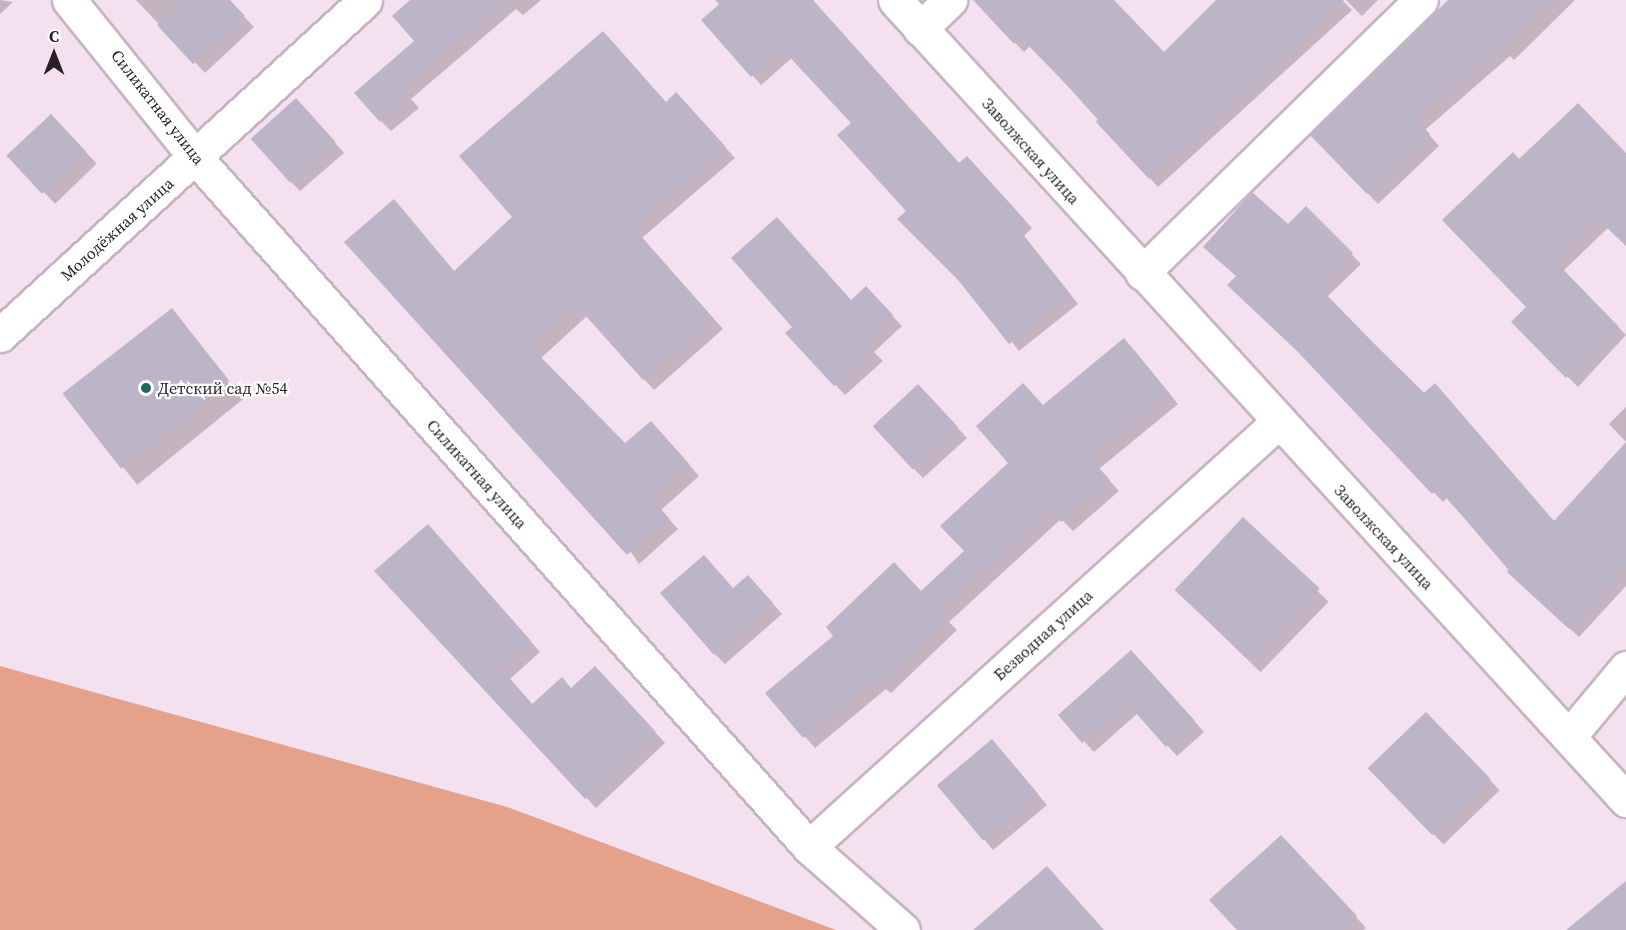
<!DOCTYPE html>
<html>
<head>
<meta charset="utf-8">
<style>
  body { margin:0 }
  #map { position:relative; width:1626px; height:930px; overflow:hidden; background:#f4e1ef; font-family:"Source Serif 4",serif }
  div>[style] { position:absolute }
  [style*='--x'] { left:calc(var(--x)*1px); top:calc(var(--y)*1px); width:calc(var(--w)*1px); rotate:calc(var(--a)*1deg) }
  .green>* { inset:0; background:#e6a18b }
  .shadow>* { inset:0; background:#0003; transform-origin:0 0 }
  .building>* { inset:0; background:#bcb4c7; transform-origin:0 0 }
  .roads { filter:drop-shadow(2px 0 #c6b4c2) drop-shadow(-2px 0 #c6b4c2) drop-shadow(0 2px #c6b4c2) drop-shadow(0 -2px #c6b4c2) }
  .street>* { height:33px; margin:-16.5px; padding:0 16.5px; transform-origin:16.5px; border-radius:16.5px; background:#fff }
  .secondary>* { height:33px; margin:-16.5px; padding:0 16.5px; transform-origin:16.5px; border-radius:16.5px; background:#fff }
  .dots>* { width:16px; height:16px; translate:-50% -50%; box-sizing:border-box; border:3px solid #fff; border-radius:50% }
  span { translate:-50% -50%; white-space:nowrap; text-align:center; line-height:1.15; -webkit-text-stroke:4.5px #fff; paint-order:stroke }
  .street-label { font-size:16px; color:#282127 }
  .poi-label { font-size:16px; color:#282127 }
  .left { translate:0 -50%; text-align:left }
  .north { position:absolute; left:24px; top:24px; width:60px; height:60px; -webkit-text-stroke:4px #fff; paint-order:stroke; rotate:0deg; font-size:16px; font-weight:700; line-height:24px; text-align:center; color:#282127 }
  .north::after { content:''; display:block; margin:auto; width:21px; height:27px; background:#282127; clip-path:polygon(50% 0,100% 100%,50% 72%,0 100%) }
</style>
</head>
<body>
<div id="map">
  <div class="green">
    <div style="clip-path:polygon(0 666px,507px 807px,836px 930px,0 930px)"></div>
  </div>
  <div class="shadow">
    <div style="clip-path:polygon(0 0,13px 2px,0 14px)"></div>
    <div style="clip-path:polygon(136px 0,228px 0,254px 27px,205px 73px)"></div>
    <div style="clip-path:polygon(413px 0,541px 0,523px 15px,516px 9px,411px 99px,419px 108px,391px 131px,381px 121px,416px 41px)"></div>
    <div style="clip-path:polygon(715px 0,812px 0,960px 164px,975px 166px,1032px 228px,1024px 236px,1078px 304px,1019px 351px,909px 211px,853px 123px,793px 57px,761px 85px,704px 20px,720px 5px)"></div>
    <div style="clip-path:polygon(984px 0,1112px 0,1164px 54px,1219px 0,1342px 0,1352px 10px,1158px 187px,1031px 45px,1024px 52px,979px 5px)"></div>
    <div style="clip-path:polygon(1346px 0,1378px 0,1362px 16px)"></div>
    <div style="clip-path:polygon(1449px 0,1575px 0,1514px 60px,1510px 56px,1425px 130px,1439px 146px,1378px 204px,1312px 135px)"></div>
    <div style="clip-path:polygon(666px 103px,686px 105px,735px 158px,642px 238px,723px 329px,654px 390px,587px 316px,540px 359px,625px 445px,661px 433px,699px 476px,661px 510px,678px 529px,639px 564px,394px 201px,455px 272px)"></div>
    <div style="clip-path:polygon(306px 110px,344px 153px,300px 191px,290px 181px)"></div>
    <div style="left:51px;top:116px;width:66px;height:58px;rotate:46deg"></div>
    <div style="clip-path:polygon(1626px 155px,1626px 244px,1608px 228px,1563px 271px,1626px 335px,1578px 387px,1513px 322px,1528px 308px,1519px 161px)"></div>
    <div style="clip-path:polygon(1306px 208px,1361px 264px,1327px 297px,1555px 522px,1626px 445px,1626px 586px,1579px 637px,1518px 581px,1447px 498px,1443px 502px,1305px 356px,1288px 226px)"></div>
    <div style="clip-path:polygon(876px 299px,902px 326px,874px 352px,883px 361px,845px 395px,787px 333px,851px 302px)"></div>
    <div style="left:172px;top:310px;width:114px;height:137px;rotate:51deg"></div>
    <div style="clip-path:polygon(1134px 350px,1178px 404px,1099px 469px,1119px 491px,1073px 531px,1061px 519px,949px 622px,957px 630px,891px 693px,886px 689px,815px 748px,767px 693px,922px 593px,967px 551px,1044px 407px)"></div>
    <div style="clip-path:polygon(928px 396px,967px 438px,923px 478px,913px 468px)"></div>
    <div style="clip-path:polygon(1626px 407px,1626px 442px,1609px 424px)"></div>
    <div style="left:1243px;top:519px;width:119px;height:98px;rotate:44deg"></div>
    <div style="clip-path:polygon(438px 537px,540px 652px,510px 679px,533px 705px,605px 678px,665px 743px,596px 808px,377px 572px)"></div>
    <div style="clip-path:polygon(758px 587px,782px 614px,725px 664px,715px 654px,734px 589px)"></div>
    <div style="clip-path:polygon(1141px 662px,1204px 732px,1177px 756px,1138px 713px,1094px 752px,1060px 715px)"></div>
    <div style="left:1426px;top:714px;width:106px;height:78px;rotate:46deg"></div>
    <div style="clip-path:polygon(1002px 752px,1047px 805px,993px 850px,939px 785px)"></div>
    <div style="clip-path:polygon(1292px 847px,1366px 928px,1363px 930px,1239px 930px)"></div>
  </div>
  <div class="building">
    <div style="clip-path:polygon(183px 0,230px 0,245px 16px,193px 64px,157px 25px)"></div>
    <div style="clip-path:polygon(410px 0,505px 0,402px 88px,409px 96px,380px 122px,354px 93px,414px 41px,392px 16px)"></div>
    <div style="clip-path:polygon(724px 0,813px 0,959px 163px,967px 156px,1024px 219px,1016px 226px,1071px 295px,1009px 344px,958px 280px,897px 219px,906px 211px,837px 135px,851px 123px,783px 50px,751px 77px,701px 20px)"></div>
    <div style="clip-path:polygon(973px 0,1114px 0,1164px 52px,1216px 0,1344px 0,1149px 179px,1096px 122px,1099px 118px,1021px 38px,1014px 44px)"></div>
    <div style="clip-path:polygon(1448px 0,1554px 0,1502px 50px,1499px 47px,1416px 119px,1430px 134px,1367px 194px,1310px 135px)"></div>
    <div style="clip-path:polygon(603px 31px,666px 102px,676px 92px,726px 147px,633px 227px,713px 318px,643px 380px,577px 306px,531px 347px,625px 443px,651px 421px,690px 465px,652px 499px,669px 518px,627px 555px,344px 242px,394px 199px,454px 271px,512px 217px,459px 156px)"></div>
    <div style="left:296px;top:98px;width:59px;height:61px;rotate:48deg"></div>
    <div style="clip-path:polygon(1578px 103px,1626px 153px,1626px 246px,1597px 218px,1554px 260px,1619px 327px,1566px 378px,1511px 322px,1526px 307px,1442px 220px,1513px 152px,1519px 159px)"></div>
    <div style="left:51px;top:114px;width:52px;height:61px;rotate:47deg"></div>
    <div style="clip-path:polygon(1252px 192px,1288px 224px,1306px 206px,1353px 253px,1319px 287px,1423px 394px,1435px 383px,1554px 521px,1626px 442px,1626px 567px,1569px 629px,1507px 572px,1510px 568px,1438px 489px,1432px 494px,1298px 352px,1227px 285px,1236px 276px,1203px 247px)"></div>
    <div style="clip-path:polygon(777px 217px,851px 300px,866px 286px,893px 315px,865px 341px,873px 350px,834px 386px,785px 333px,792px 327px,731px 258px)"></div>
    <div style="left:172px;top:308px;width:95px;height:139px;rotate:52deg"></div>
    <div style="clip-path:polygon(1124px 338px,1169px 393px,1090px 458px,1110px 480px,1061px 522px,1050px 509px,940px 611px,948px 619px,879px 684px,875px 679px,803px 738px,765px 693px,833px 636px,826px 627px,894px 562px,921px 591px,964px 551px,940px 526px,1008px 463px,976px 426px,1023px 383px,1043px 405px)"></div>
    <div style="left:918px;top:384px;width:59px;height:62px;rotate:47deg"></div>
    <div style="left:1243px;top:517px;width:105px;height:100px;rotate:43deg"></div>
    <div style="clip-path:polygon(428px 524px,531px 641px,501px 668px,532px 704px,562px 677px,571px 688px,595px 666px,656px 732px,585px 799px,374px 571px)"></div>
    <div style="clip-path:polygon(704px 555px,733px 588px,748px 575px,773px 603px,714px 655px,660px 593px)"></div>
    <div style="clip-path:polygon(1131px 650px,1195px 721px,1166px 747px,1127px 703px,1082px 743px,1058px 715px)"></div>
    <div style="left:1426px;top:712px;width:93px;height:81px;rotate:46deg"></div>
    <div style="left:992px;top:739px;width:72px;height:72px;rotate:50deg"></div>
    <div style="clip-path:polygon(1281px 835px,1357px 916px,1342px 930px,1237px 930px,1209px 900px)"></div>
    <div style="clip-path:polygon(1047px 866px,1104px 930px,973px 930px)"></div>
    <div style="clip-path:polygon(1626px 881px,1626px 930px,1566px 930px)"></div>
  </div>
  <div class="roads">
    <div class="street">
      <div style="--x:69;--y:0;--w:203;--a:51.2"></div>
      <div style="--x:196;--y:158;--w:922;--a:48.34"></div>
      <div style="--x:809;--y:847;--w:125;--a:41.4"></div>
      <div style="--x:920;--y:29;--w:42;--a:-44"></div>
      <div style="--x:1142;--y:273;--w:390;--a:-44.4"></div>
      <div style="--x:0;--y:335;--w:495;--a:-42.5"></div>
      <div style="--x:1571;--y:734;--w:86;--a:-50.2"></div>
      <div style="--x:809;--y:847;--w:632;--a:-42.18"></div>
    </div>
    <div class="secondary">
      <div style="--x:895;--y:0;--w:1084;--a:47.58"></div>
    </div>
  </div>
  <div class="dots">
    <div style="left:146px;top:388px;background:#206658"></div>
  </div>
  <div class="street-label">
    <span style="left:158px;top:107px;rotate:52deg">Силикатная улица</span>
    <span style="left:1031px;top:151px;rotate:48deg">Заволжская улица</span>
    <span style="left:117px;top:229px;rotate:-42deg">Молодёжная улица</span>
    <span style="left:477px;top:474px;rotate:48deg">Силикатная улица</span>
    <span style="left:1384px;top:537px;rotate:47deg">Заволжская улица</span>
    <span style="left:1043px;top:635px;rotate:-42deg">Безводная улица</span>
  </div>
  <div class="poi-label">
    <span class="left" style="left:158px;top:388px">Детский сад №54</span>
  </div>
  <div class="north">С</div>
</div>
</body>
</html>
